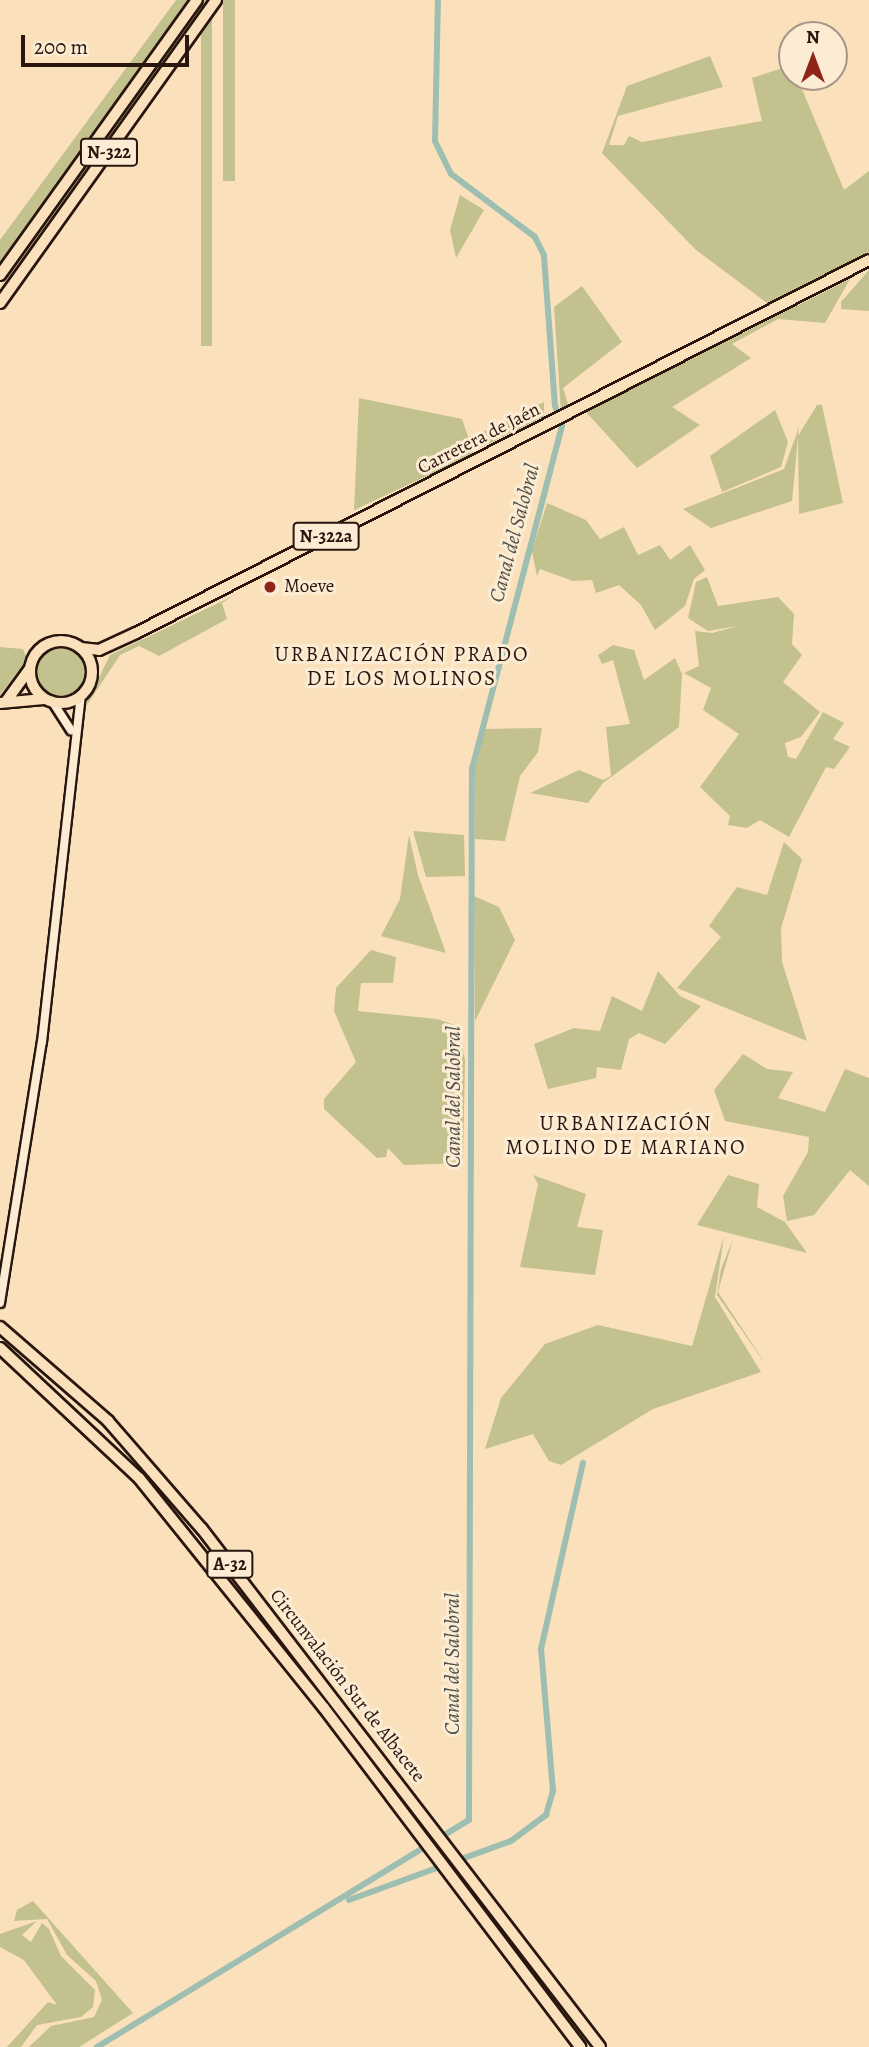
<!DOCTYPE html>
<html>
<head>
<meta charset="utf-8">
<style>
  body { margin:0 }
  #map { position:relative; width:869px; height:2047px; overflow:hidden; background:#fae1bb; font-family:Alegreya,serif }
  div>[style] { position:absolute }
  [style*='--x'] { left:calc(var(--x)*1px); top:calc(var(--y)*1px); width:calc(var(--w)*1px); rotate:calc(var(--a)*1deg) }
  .green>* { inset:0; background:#c3c18d; transform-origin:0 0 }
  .round { border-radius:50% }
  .canal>* { height:6px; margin:-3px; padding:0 3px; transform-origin:3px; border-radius:3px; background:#9ebeb1 }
  .roads { filter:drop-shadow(2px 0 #28160f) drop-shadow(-2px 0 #28160f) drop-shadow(0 2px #28160f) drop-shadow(0 -2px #28160f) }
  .secondary>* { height:8px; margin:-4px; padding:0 4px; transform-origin:4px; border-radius:4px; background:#fcecd3 }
  .highway>* { height:10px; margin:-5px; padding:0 5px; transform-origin:5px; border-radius:5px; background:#fae1bb }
  .highway>.ring { margin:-5px; padding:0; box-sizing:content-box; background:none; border:10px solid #fae1bb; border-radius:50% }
  .dots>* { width:19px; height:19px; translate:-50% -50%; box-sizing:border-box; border:4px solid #fcecd3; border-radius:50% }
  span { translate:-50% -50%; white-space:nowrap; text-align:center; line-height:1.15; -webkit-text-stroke:6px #fcecd3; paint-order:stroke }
  .shield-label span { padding:2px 5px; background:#fcecd3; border:2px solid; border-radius:5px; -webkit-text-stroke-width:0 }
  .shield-label { font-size:18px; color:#28160f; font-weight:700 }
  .street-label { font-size:19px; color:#28160f }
  .poi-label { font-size:19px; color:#28160f }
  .left { translate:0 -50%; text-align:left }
  .water-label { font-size:21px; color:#515148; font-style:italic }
  .neighbourhood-label { font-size:21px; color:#28160f; letter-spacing:2px }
  .north { position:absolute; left:778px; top:21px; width:70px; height:70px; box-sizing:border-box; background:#fcecd3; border:2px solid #a79685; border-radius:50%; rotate:0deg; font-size:19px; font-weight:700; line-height:28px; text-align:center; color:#28160f }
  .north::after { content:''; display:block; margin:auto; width:24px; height:32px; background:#8f2418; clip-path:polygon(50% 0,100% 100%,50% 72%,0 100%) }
  .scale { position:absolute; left:21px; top:35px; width:168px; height:32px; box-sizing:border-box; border:4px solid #28160f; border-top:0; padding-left:9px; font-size:21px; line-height:24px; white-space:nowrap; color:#28160f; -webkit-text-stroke:5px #fcecd3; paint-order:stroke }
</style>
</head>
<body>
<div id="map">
  <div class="green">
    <div style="clip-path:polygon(176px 0,188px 0,0 267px,0 240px)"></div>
    <div style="left:201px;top:0;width:11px;height:346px"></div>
    <div style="left:223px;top:0;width:12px;height:181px"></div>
    <div style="clip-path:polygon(710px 56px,723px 87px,618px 116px,609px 145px,624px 145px,629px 136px,642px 142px,762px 121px,752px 78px,792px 65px,844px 190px,869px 171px,869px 252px,767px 303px,696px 250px,602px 153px,627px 86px)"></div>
    <div style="clip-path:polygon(460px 195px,484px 210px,456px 258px,450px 230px)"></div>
    <div style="clip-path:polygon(869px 270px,869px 311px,841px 309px,841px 302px)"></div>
    <div style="clip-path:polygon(850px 279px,825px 323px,778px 319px,732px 344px,751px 358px,672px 407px,700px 425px,637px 468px,586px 412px)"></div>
    <div style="clip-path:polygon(582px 286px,622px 342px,563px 388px,569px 407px,561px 412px,554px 307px)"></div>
    <div style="clip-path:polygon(359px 398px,462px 419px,474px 454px,354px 510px)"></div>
    <div style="clip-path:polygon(544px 402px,544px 417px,478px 449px,475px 436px)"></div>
    <div style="clip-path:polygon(817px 405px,822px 405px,843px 503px,799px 514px,798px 436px)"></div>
    <div style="clip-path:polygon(775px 410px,788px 442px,781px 467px,722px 492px,710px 456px)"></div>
    <div style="clip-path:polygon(799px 427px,792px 501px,711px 528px,683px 509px,784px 469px)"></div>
    <div style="clip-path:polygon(547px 503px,586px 520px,600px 539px,624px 527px,638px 555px,660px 545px,670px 560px,690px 545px,705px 570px,694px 579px,685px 606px,655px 630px,641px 605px,619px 585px,596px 593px,592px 580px,573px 581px,540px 569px,537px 576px,532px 551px)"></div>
    <div style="clip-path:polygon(707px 577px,718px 606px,778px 597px,794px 614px,792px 644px,802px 655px,783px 682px,820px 712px,801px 737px,785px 743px,788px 757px,796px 759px,823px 712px,844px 723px,833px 739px,850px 747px,834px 769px,826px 767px,789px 837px,760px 820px,747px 828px,728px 825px,730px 816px,700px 787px,739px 734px,703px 710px,711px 688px,684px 673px,699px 666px,695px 631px,712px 633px,738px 626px,708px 631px,688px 618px,696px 582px)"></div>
    <div style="clip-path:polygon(233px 596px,222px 603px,227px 619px,159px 656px,139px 646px,120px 655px,83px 711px,110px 655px)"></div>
    <div style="clip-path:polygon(613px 645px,634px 650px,644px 680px,675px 658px,682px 674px,679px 727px,603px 783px,588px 803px,530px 793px,579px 770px,603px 780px,611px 776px,606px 727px,630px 724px,613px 660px,602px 664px,598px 655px)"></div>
    <div class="round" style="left:35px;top:645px;width:54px;height:54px"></div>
    <div style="clip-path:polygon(0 647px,23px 649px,27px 659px,0 695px)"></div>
    <div style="clip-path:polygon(542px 728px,538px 752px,520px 776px,505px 841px,475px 839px,475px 767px,484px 729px)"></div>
    <div style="clip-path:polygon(413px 831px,464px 835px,465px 876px,426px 877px)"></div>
    <div style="clip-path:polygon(409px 835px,418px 875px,446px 953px,381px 936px,400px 899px)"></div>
    <div style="clip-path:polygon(784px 842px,802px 859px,781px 928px,782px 962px,807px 1041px,677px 988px,721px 937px,709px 926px,737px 887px,767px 895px)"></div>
    <div style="clip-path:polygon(474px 896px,499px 907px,515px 940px,475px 1021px)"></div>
    <div style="clip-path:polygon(371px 950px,396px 957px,393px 983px,361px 983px,358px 1011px,437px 1019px,455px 1025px,459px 1033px,465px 1060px,463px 1163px,404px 1165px,388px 1148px,386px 1157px,377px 1158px,324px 1109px,324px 1099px,356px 1062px,334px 1011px,336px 988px)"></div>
    <div style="clip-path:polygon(658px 971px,680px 996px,701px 1006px,665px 1044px,639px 1033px,629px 1039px,621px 1070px,597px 1067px,596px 1078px,548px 1089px,534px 1044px,574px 1028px,600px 1031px,612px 996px,642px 1011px)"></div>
    <div style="clip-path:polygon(743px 1054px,767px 1069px,793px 1072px,778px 1098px,825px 1112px,845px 1069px,869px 1078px,869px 1186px,850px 1170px,814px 1215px,787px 1221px,783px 1196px,808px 1152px,809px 1137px,725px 1121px,714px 1090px)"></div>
    <div style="clip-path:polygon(533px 1175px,586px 1194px,577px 1227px,603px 1230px,595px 1275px,520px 1267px,538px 1184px)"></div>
    <div style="clip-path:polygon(728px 1175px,759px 1184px,757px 1207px,785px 1222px,807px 1253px,697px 1225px)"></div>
    <div style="clip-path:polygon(724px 1236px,715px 1297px,761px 1372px,653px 1409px,561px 1465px,549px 1461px,533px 1434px,485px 1449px,501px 1398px,545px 1344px,598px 1325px,692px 1346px)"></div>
    <div style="clip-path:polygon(733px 1239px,718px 1292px,769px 1369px,717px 1295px,721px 1269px)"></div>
    <div style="clip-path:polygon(33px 1901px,133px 2013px,79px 2047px,29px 2047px,51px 2026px,94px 2017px,102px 2000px,96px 1981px,67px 1955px,47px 1919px,14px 1921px,17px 1910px)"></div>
    <div style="clip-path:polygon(37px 1921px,22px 1935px,31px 1942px,42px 1923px,49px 1929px,61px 1956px,95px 1990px,93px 2007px,81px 2017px,37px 2025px,21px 2047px,7px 2047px,48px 2002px,57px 2005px,24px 1960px,0 1947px,0 1934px)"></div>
  </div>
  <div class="canal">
    <div style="--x:349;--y:1900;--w:172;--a:-20"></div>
    <div style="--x:511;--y:1841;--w:44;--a:-36.6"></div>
    <div style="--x:546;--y:1815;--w:25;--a:-74"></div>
    <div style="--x:553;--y:1791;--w:143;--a:-94.8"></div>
    <div style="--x:541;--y:1649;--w:191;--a:-77.3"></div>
    <div style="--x:97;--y:2047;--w:436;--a:-31.4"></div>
    <div style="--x:469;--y:1820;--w:1051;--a:-89.84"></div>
    <div style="--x:472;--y:769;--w:355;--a:-75.3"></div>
    <div style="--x:562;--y:426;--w:21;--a:-109"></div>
    <div style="--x:555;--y:406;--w:151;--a:-94.2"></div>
    <div style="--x:544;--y:255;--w:20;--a:-117"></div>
    <div style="--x:535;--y:237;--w:105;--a:-143.1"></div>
    <div style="--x:451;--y:174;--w:37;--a:-116"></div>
    <div style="--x:435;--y:141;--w:141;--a:-88.8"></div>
  </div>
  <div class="roads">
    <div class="secondary">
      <div style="--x:52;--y:701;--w:35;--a:57"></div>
      <div style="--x:0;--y:1303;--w:264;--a:-80.9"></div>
      <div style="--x:42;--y:1042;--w:348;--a:-83.6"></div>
    </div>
    <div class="highway">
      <div style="--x:0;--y:275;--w:338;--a:-54.4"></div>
      <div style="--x:0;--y:303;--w:372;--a:-54.5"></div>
      <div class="ring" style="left:30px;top:641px;width:52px;height:52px"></div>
      <div style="--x:81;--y:648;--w:18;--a:6"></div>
      <div style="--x:99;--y:650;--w:41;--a:-24.7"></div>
      <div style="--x:136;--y:633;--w:822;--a:-26.97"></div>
      <div style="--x:7;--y:700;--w:39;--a:-54"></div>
      <div style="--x:0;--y:703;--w:44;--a:-5.2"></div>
      <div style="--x:0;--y:1327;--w:143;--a:41"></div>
      <div style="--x:108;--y:1421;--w:143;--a:49"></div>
      <div style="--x:202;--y:1529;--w:653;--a:52.46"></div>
      <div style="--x:0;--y:1348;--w:190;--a:43.1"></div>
      <div style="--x:139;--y:1478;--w:295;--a:51.2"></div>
      <div style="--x:324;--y:1708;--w:425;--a:52.9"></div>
    </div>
  </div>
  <div class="dots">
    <div style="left:270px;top:587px;background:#8f2418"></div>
  </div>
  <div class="shield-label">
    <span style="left:109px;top:152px">N-322</span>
    <span style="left:326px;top:536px">N-322a</span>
    <span style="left:230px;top:1564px">A-32</span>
  </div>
  <div class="street-label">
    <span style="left:479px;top:439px;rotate:-27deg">Carretera de Jaén</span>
    <span style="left:347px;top:1686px;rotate:52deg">Circunvalación Sur de Albacete</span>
  </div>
  <div class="poi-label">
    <span class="left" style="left:284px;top:587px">Moeve</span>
  </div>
  <div class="water-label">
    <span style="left:514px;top:533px;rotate:-75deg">Canal del Salobral</span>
    <span style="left:453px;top:1097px;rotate:-90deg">Canal del Salobral</span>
    <span style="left:452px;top:1664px;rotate:-90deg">Canal del Salobral</span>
  </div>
  <div class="neighbourhood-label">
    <span style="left:402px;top:666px">URBANIZACIÓN PRADO<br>DE LOS MOLINOS</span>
    <span style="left:626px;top:1135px">URBANIZACIÓN<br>MOLINO DE MARIANO</span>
  </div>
  <div class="north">N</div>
  <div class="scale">200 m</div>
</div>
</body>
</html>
